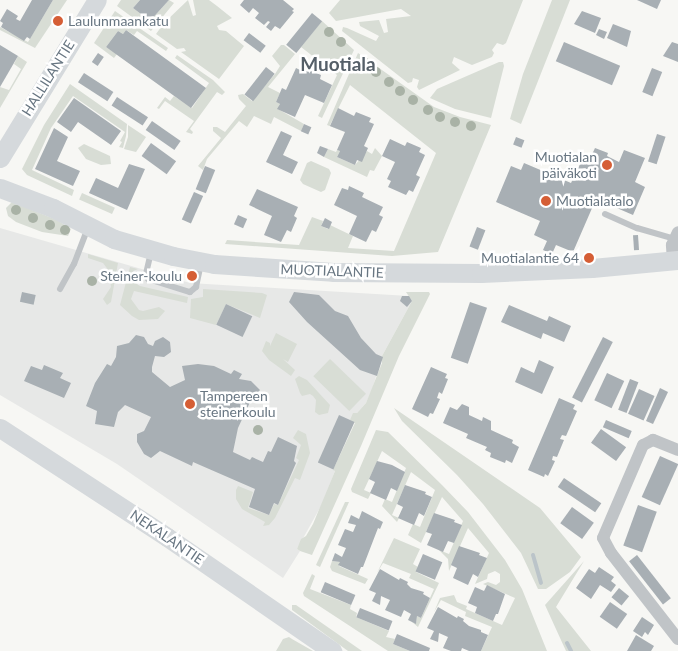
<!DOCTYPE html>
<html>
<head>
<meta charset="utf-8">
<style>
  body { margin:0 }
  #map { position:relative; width:678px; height:651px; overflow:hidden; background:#f7f7f4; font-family:Lato,sans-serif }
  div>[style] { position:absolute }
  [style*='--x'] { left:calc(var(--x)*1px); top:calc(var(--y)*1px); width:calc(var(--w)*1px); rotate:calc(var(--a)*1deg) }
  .built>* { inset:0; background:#e7e8e7 }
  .green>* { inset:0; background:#d8ddd5; transform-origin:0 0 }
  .stream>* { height:4px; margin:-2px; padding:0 2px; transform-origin:2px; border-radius:2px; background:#bbc4c9 }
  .building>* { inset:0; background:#a8afb4; transform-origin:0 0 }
  .lane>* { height:6px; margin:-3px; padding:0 3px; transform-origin:3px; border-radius:3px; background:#c0c4c7 }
  .street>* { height:12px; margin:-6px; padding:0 6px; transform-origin:6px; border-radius:6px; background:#c0c4c7 }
  .secondary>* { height:19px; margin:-9.5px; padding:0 9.5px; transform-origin:9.5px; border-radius:9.5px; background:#d5d9dc }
  .trees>* { width:10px; height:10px; margin:-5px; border-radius:50%; background:#a9b2a6 }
  .dots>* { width:14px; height:14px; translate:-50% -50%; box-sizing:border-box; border:2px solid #fff; border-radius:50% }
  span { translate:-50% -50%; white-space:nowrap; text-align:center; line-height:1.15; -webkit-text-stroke:5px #fff; paint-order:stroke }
  .poi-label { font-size:14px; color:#687682 }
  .left { translate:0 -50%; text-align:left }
  .right { translate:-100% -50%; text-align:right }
  .street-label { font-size:14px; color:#687682 }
  .district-label { font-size:19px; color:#555f68; font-weight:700 }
</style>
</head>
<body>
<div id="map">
  <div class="built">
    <div style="clip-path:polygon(0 228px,190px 283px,409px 296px,412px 301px,382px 356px,372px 390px,366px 403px,357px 413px,333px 469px,335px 471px,321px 506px,297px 549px,300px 551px,283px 578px,117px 464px,0 395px)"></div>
  </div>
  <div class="green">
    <div style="clip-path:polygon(53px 0,67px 0,35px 48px,0 30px,0 27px,28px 42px)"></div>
    <div style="clip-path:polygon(121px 0,140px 0,133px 8px,150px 21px,169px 0,174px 3px,151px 31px,117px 6px)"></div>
    <div style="clip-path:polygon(188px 0,193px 16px,196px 15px,193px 0,209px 0,217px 6px,232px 18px,217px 26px,219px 30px,226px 31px,244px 46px,219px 79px,181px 52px,186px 51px,184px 48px,177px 49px,156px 34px,164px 23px)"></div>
    <div style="clip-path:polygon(340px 0,523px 0,506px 43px,503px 45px,497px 43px,492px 50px,494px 53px,492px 57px,472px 65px,454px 57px,452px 63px,460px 70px,419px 90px,417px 87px,419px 80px,413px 78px,412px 82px,408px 83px,342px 31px,343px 27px,347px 28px,376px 41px,379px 36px,360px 26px,359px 22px,379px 20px,384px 33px,388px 32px,386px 19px,411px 16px,401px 9px,336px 21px,329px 13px)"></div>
    <div style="clip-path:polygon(552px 0,570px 0,521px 124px,510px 119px,523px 74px)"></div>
    <div style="clip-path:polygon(115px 11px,168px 48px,166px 51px,137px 31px,134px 35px,126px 30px,123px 34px,118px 31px,106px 47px,117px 54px,114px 58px,94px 43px)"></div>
    <div style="clip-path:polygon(322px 21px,354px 50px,322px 118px,318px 116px,337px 75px,301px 47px)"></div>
    <div style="clip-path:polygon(281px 45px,284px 45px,295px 54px,268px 87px,280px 93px,276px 102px,280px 104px,278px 109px,304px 124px,301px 131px,274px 117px,271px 124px,254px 116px,247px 127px,239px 121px,207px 159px,203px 170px,198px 166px,221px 138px,213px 131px,213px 127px,217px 127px,225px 132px,246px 106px,239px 99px,238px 95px,243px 94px,252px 101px,275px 74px,280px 66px,272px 56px)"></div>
    <div style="clip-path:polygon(358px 53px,434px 107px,460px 117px,491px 125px,438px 252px,392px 256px,225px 244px,227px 240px,299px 245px,312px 217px,323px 221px,321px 226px,328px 229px,330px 225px,353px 236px,348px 248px,394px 251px,436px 153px,350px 85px,330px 125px,345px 132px,327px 125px)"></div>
    <div style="clip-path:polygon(177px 55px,213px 80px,225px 92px,222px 95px,217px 92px,190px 129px,193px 132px,192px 134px,186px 132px,194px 121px,165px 101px,159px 109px,157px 108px,165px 97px,170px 101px,174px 96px,192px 108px,209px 83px,175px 58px)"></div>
    <div style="clip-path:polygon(18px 56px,27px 62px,0 108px,0 87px,9px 90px,21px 69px,14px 64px)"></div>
    <div style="clip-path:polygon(499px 62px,503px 62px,504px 66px,491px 118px,455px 109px,430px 98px,437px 89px)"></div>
    <div style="clip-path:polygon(70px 84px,127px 124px,126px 136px,123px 148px,119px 147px,122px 142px,120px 141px,125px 132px,73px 96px,51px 128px,32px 170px,74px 190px,72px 196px,27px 175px,22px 169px,44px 125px)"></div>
    <div style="clip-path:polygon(128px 125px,146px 137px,136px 152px,124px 149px,128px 137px)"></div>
    <div style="clip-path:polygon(84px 144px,110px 156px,111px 164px,101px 165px,86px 159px,78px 148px)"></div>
    <div style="clip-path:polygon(375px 148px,382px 156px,374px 171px,370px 170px,367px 177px,324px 157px,328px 149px,336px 152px,337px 150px,340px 151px,337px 157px,355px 165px,367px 151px,372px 154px)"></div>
    <div style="clip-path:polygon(311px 161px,329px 169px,331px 173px,325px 190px,321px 192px,303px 184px,300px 180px,307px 163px)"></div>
    <div style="left:82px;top:193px;width:36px;height:7px;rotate:24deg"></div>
    <div style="clip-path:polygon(12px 202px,57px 220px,71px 229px,68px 236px,42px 232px,16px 222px,8px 216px,6px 208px)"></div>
    <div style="clip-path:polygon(88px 254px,118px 263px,111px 302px,107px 305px,103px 299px,111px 287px,109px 271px,103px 263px,88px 258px)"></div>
    <div style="clip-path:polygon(130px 267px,138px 269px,133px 271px,129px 283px,132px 281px,140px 286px,188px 297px,187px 303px,134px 291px,131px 299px,139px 310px,143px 311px,159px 307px,165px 311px,158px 319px,139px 320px,132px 316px,120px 305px)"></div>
    <div style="clip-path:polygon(203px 289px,262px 293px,267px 295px,260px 318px,226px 304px,216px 325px,190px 318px,191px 299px,203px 297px)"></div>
    <div style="clip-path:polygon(406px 292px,429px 292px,430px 294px,399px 356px,361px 446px,312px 555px,300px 551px,297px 549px,301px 539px,306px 536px,313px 524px,335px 471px,333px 470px,355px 423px,350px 420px,353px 413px,357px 413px,366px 403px,382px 363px,382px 356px,412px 301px)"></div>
    <div style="clip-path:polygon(276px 333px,297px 344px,288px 362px,283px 359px,295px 370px,291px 376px,269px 360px,262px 351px,266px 341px,270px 343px,270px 346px)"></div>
    <div style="left:330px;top:359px;width:50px;height:24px;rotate:44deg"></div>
    <div style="clip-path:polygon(299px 376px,307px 380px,330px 405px,328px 413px,319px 415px,315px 412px,316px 400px,313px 396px,310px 394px,302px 396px,300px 393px,295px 379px)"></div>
    <div style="clip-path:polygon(394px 408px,540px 508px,581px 557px,570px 572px,546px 589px,538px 589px,521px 553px,483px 504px,457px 475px,402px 421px)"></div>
    <div style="clip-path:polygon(298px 430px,306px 434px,310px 453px,300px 480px,295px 478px,275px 518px,269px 525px,263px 526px,265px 522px,242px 509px,236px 499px,236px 490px,238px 486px,253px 492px,248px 508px,269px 515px,274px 504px,278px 505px,299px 460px,296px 458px,301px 445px,293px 438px)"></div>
    <div style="clip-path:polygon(376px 430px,388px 432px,442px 485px,468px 512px,505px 560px,522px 589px,547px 651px,481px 651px,492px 627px,465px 616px,466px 612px,441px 600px,434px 612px,440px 598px,454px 595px,457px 602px,467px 606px,466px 609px,502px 625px,515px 598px,483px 584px,488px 582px,496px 585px,500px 582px,500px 574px,495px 571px,488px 574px,487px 579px,475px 584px,489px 553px,468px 528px,449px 571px,448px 559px,439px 550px,449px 554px,463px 521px,442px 497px,421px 543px,408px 535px,413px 524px,420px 527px,435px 490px,411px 472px,392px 515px,399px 518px,397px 522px,382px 506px,385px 499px,392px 502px,406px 468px,382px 451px,364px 490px,371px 493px,368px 499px,352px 492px,351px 489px)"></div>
    <div style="clip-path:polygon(345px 502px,349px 502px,320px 567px,316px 565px)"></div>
    <div style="clip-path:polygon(394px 538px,420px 549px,413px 564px,418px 567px,416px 572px,439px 583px,418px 627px,412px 622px,416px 623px,417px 616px,421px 618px,434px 589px,409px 578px,411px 574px,383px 563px,377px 573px)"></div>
    <div style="clip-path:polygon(332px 561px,340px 562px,339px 566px,368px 579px,365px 584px,332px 571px,330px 567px)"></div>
    <div style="clip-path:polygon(584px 561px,556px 607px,591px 651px,566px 651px,545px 605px)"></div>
    <div style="clip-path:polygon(312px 574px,315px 576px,310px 589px,351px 605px,350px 609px,357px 613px,356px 617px,389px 631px,386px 637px,395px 639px,393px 644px,410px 651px,388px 651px,304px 596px,303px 593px)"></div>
    <div style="clip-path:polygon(292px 605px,296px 605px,362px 651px,348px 651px,292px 610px)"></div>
    <div style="clip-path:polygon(289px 637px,292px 639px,313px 651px,276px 651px,283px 639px)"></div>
  </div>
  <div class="stream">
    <div style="--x:533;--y:555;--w:29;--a:74"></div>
    <div style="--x:567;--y:643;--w:9;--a:63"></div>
  </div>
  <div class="building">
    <div style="clip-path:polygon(32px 0,53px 0,30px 39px,27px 37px,24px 41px,1px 27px,3px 23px,0 21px,7px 9px,18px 16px,16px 19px,20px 21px)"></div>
    <div style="clip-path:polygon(140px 0,169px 0,150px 21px,133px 8px)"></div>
    <div style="clip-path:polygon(244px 0,283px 0,294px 9px,292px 11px,294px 12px,280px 29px,275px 26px,271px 31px,266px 27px,270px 22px,268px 21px,264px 25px,255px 18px,259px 13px,253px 8px,249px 13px,240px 5px)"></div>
    <div style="clip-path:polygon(637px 0,661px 0,657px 9px)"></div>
    <div style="clip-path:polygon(582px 11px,601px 18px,595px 33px,574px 24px)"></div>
    <div style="left:312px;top:13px;width:13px;height:41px;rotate:39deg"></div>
    <div style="clip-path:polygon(613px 24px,631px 31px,627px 47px,607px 38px)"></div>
    <div style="clip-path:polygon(599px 29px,607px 32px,604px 39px,596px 35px)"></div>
    <div style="clip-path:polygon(126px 30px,206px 88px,191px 108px,106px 47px,118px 31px,123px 34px)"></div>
    <div style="left:249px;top:33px;width:21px;height:9px;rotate:37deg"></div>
    <div style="left:564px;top:42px;width:61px;height:21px;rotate:23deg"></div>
    <div style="clip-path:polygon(672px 42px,678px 44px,678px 62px,663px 56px)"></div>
    <div style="clip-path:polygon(0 45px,18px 56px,0 87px)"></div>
    <div style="left:98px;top:53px;width:7px;height:11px;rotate:34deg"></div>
    <div style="left:266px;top:67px;width:11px;height:35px;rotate:38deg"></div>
    <div style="clip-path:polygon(296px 68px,304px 72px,306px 68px,314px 72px,321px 75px,320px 79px,332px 85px,324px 103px,305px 95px,295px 117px,277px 109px,280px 104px,276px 102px,282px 88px,286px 90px)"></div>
    <div style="left:652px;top:68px;width:11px;height:26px;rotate:22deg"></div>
    <div style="left:84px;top:73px;width:35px;height:11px;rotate:33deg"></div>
    <div style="left:117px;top:97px;width:37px;height:10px;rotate:33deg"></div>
    <div style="clip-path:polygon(74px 98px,121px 131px,111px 145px,78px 122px,71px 132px,57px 122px)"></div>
    <div style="clip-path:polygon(338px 108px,354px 116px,356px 112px,371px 118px,369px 122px,374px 124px,364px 146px,368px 148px,362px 162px,357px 160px,355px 165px,337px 157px,340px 151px,337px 150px,345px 132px,330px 126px)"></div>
    <div style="left:152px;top:121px;width:35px;height:11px;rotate:35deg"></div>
    <div style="left:304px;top:124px;width:8px;height:8px;rotate:23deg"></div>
    <div style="clip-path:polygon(54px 128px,68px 137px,57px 161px,80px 171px,73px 186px,35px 169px)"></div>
    <div style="clip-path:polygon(281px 131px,292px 136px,283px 155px,298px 162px,292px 174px,266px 162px)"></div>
    <div style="left:657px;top:134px;width:9px;height:29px;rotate:18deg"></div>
    <div style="left:516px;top:137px;width:9px;height:8px;rotate:21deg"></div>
    <div style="clip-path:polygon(390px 139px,405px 146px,407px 142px,421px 148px,419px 152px,425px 155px,416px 175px,420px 177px,413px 192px,409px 190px,406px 195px,388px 187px,391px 181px,387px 179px,395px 162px,382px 156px)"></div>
    <div style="left:151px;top:143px;width:31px;height:16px;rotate:36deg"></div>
    <div style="clip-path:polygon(320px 146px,328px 149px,324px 157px,317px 153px)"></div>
    <div style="clip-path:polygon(595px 148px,608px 153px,607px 156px,619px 162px,624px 150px,645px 158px,635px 182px,645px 187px,633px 215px,596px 199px,573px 252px,556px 245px,552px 254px,543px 250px,547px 241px,534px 235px,540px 221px,496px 202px,511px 166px,521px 170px,524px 163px,571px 183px,582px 160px,588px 163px)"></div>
    <div style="clip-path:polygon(129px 164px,145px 169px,127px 210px,89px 193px,96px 178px,118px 188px)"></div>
    <div style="left:205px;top:166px;width:11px;height:25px;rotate:22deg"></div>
    <div style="clip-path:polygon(349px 186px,364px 193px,362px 197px,383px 207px,379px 215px,383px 217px,376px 232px,372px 230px,366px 242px,349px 234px,357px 216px,334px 205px,342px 188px,348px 190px)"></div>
    <div style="clip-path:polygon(257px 189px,298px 207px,294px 216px,297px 218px,291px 232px,287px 230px,281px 242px,264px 235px,272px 216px,249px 205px)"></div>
    <div style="left:194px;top:192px;width:10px;height:30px;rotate:24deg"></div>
    <div style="left:238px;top:215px;width:10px;height:10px;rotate:24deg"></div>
    <div style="clip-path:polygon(325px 218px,332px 222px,329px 229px,321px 226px)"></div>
    <div style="left:477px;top:227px;width:9px;height:21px;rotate:21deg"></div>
    <div style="left:638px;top:235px;width:15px;height:5px;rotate:86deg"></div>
    <div style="left:22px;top:292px;width:14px;height:10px;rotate:12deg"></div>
    <div style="clip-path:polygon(294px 292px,319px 295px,335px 311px,348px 316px,361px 338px,376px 354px,383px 357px,377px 376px,360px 370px,307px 322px,289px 302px)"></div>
    <div style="clip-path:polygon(402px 296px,409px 296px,412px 301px,407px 307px,400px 301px)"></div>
    <div style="left:470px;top:302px;width:18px;height:59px;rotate:19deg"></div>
    <div style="left:226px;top:304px;width:29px;height:23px;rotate:25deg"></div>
    <div style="clip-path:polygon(509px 305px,547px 321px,549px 316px,571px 326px,564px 342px,543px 333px,541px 339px,501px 322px)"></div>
    <div style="clip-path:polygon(136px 335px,144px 337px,148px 344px,153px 346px,155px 341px,163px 337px,170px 342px,171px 352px,164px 357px,155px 356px,152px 367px,152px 372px,170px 387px,185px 380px,182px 366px,198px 364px,214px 366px,231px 374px,234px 370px,242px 374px,239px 379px,251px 381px,260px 390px,251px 400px,238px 428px,233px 452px,250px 460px,252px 457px,263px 462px,268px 451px,271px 452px,278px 437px,297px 446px,294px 461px,296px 463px,278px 505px,274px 503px,269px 515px,249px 507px,255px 489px,193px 462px,192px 466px,160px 451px,151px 458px,144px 454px,137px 442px,137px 434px,144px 431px,151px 417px,125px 405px,118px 412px,114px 427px,95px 424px,97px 411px,86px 406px,95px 383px,107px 364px,111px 366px,116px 357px,117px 346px,129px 343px)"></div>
    <div style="left:603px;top:337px;width:11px;height:68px;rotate:27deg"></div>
    <div style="clip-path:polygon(539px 360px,554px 367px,542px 394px,515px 382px,521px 367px,534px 373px)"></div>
    <div style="clip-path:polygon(44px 365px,63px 373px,60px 378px,71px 383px,64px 398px,24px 381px,31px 366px,42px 370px)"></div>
    <div style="clip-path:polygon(431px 367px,447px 374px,445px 378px,448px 379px,442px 394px,439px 392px,437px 398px,440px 399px,433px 414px,430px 413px,428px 417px,412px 409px)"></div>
    <div style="left:607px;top:373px;width:19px;height:30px;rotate:25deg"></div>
    <div style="left:630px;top:379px;width:9px;height:33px;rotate:21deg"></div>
    <div style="clip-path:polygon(660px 388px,668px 392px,653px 424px,646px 421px)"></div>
    <div style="left:639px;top:389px;width:17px;height:27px;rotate:24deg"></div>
    <div style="clip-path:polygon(559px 398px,575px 405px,573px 409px,577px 411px,566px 436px,562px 435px,560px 439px,564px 440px,557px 457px,553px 456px,552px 460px,555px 461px,548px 476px,545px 474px,544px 477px,528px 470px)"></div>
    <div style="clip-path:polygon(462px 404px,469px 407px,469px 415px,482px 421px,483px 417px,491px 421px,491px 430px,513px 440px,512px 443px,519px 447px,512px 463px,506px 460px,505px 463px,490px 457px,491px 453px,485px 450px,487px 447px,466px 438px,468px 434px,443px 423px,450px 407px,457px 410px)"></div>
    <div style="left:339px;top:415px;width:17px;height:52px;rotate:24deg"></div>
    <div style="left:606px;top:420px;width:28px;height:8px;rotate:23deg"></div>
    <div style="left:601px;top:429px;width:31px;height:17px;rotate:36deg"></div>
    <div style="left:660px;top:456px;width:20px;height:45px;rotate:24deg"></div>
    <div style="clip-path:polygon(377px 461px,392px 465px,405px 472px,397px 491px,391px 488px,386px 500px,370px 493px,375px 482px,369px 479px)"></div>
    <div style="left:564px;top:478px;width:45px;height:11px;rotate:34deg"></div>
    <div style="clip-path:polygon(405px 485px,426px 492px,425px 494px,432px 497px,424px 516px,419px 513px,414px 525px,398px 518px,403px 507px,397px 504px)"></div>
    <div style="left:638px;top:505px;width:20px;height:43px;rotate:20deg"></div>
    <div style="left:572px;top:507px;width:27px;height:20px;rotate:36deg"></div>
    <div style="clip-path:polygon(362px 511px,383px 522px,380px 529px,378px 528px,363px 567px,361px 567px,358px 574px,338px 565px,340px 562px,332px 561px,335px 553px,342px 557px,346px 548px,338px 545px,345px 529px,353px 532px,356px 525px,348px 523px,351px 515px,359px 519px)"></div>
    <div style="clip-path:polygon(434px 513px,455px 520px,454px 522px,462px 525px,454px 543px,448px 541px,443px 552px,427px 545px,432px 534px,426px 532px)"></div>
    <div style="clip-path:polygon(459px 546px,480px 553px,479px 555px,487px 558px,478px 577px,473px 574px,468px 585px,453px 578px,457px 568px,451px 565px)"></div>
    <div style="left:423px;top:554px;width:21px;height:19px;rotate:23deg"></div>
    <div style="left:637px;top:555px;width:55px;height:10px;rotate:52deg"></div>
    <div style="clip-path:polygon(599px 567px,614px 577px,611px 581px,616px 585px,611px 592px,600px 585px,591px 599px,576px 588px,589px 569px,595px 573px)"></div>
    <div style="clip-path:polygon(380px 569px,399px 580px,400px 578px,408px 582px,407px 584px,411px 588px,424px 592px,423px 594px,430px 598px,421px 618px,417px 616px,416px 624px,408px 620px,411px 614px,404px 610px,401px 617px,385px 610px,390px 600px,381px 596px,380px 605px,372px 601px,376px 593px,369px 590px)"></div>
    <div style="left:325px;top:582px;width:33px;height:11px;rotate:23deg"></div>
    <div style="clip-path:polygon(487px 585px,505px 594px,498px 614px,496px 614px,493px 621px,475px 613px,477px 607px,468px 603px,475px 587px,484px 591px)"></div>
    <div style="left:619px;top:588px;width:13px;height:12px;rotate:39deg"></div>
    <div style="left:610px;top:602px;width:21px;height:18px;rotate:35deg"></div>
    <div style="clip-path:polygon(438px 607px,457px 618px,458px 616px,464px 619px,463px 621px,469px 626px,481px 630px,481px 632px,488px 635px,481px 651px,469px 651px,462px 648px,461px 651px,451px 651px,443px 648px,448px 637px,439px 633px,438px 642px,430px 639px,434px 631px,427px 628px)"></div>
    <div style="left:360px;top:608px;width:35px;height:10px;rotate:22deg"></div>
    <div style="clip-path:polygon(642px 617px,654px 625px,648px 635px,645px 632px,642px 637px,633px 631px)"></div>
    <div style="clip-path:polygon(397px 634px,430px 648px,429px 651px,410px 651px,393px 644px)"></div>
    <div style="clip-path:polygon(636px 635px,654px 646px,651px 651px,627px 651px)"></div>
  </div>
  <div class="lane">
    <div style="--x:605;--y:214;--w:35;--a:24"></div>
    <div style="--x:637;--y:228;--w:40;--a:16"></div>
    <div style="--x:151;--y:252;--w:23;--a:103"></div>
    <div style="--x:146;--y:274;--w:5;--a:68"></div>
    <div style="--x:148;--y:279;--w:44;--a:17.2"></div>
    <div style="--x:190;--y:292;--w:8;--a:-40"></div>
    <div style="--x:196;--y:287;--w:25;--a:-78"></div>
    <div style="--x:60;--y:289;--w:29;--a:-61"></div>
    <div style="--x:74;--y:264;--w:39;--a:-69"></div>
  </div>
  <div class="street">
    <div style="--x:673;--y:261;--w:16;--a:-94"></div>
    <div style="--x:672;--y:245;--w:14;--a:-65"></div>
    <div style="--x:678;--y:450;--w:27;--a:-158"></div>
    <div style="--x:653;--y:440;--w:11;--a:153"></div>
    <div style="--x:643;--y:445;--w:101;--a:113.3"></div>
    <div style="--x:603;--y:538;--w:17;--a:62"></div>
    <div style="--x:611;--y:553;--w:109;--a:52.1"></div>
  </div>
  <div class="secondary">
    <div style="--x:0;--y:158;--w:185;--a:-58.5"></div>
    <div style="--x:0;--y:188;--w:57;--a:20.7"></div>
    <div style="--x:53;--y:208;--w:68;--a:26.9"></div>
    <div style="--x:114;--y:239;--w:61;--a:16.1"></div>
    <div style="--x:173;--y:256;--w:42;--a:11"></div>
    <div style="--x:214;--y:264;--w:119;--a:3.8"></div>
    <div style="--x:333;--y:272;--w:148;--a:0.4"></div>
    <div style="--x:481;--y:273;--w:111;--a:-2.6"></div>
    <div style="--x:592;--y:268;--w:86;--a:-5.3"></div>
    <div style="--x:0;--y:428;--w:199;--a:33.1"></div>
    <div style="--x:167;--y:537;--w:201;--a:34.6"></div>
  </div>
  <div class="trees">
    <div style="left:329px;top:32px"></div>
    <div style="left:341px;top:42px"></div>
    <div style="left:364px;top:62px"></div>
    <div style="left:376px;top:72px"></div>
    <div style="left:389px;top:82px"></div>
    <div style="left:400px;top:91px"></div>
    <div style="left:413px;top:100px"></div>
    <div style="left:428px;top:110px"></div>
    <div style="left:440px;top:117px"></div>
    <div style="left:455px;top:122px"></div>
    <div style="left:471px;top:126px"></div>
    <div style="left:16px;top:210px"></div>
    <div style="left:33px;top:218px"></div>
    <div style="left:50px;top:225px"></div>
    <div style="left:65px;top:230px"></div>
    <div style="left:92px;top:281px"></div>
    <div style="left:258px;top:430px"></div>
  </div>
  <div class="dots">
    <div style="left:58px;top:21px;background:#d55e35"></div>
    <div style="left:607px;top:165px;background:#d55e35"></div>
    <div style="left:546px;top:201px;background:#d55e35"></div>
    <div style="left:589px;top:258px;background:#d55e35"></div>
    <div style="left:192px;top:276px;background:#d55e35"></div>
    <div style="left:190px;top:404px;background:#d55e35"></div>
  </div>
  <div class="poi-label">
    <span class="left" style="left:68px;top:21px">Laulunmaankatu</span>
    <span class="right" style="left:597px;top:165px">Muotialan<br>päiväkoti</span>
    <span class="left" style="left:556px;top:201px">Muotialatalo</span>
    <span class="right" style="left:579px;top:258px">Muotialantie 64</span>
    <span class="right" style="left:182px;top:276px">Steiner-koulu</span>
    <span class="left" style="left:200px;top:404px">Tampereen<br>steinerkoulu</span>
  </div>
  <div class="street-label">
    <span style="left:48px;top:78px;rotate:-58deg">HALLILANTIE</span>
    <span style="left:332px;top:271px;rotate:2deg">MUOTIALANTIE</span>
    <span style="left:167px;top:537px;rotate:34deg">NEKALANTIE</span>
  </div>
  <div class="district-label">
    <span style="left:338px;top:64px">Muotiala</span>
  </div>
</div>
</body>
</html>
